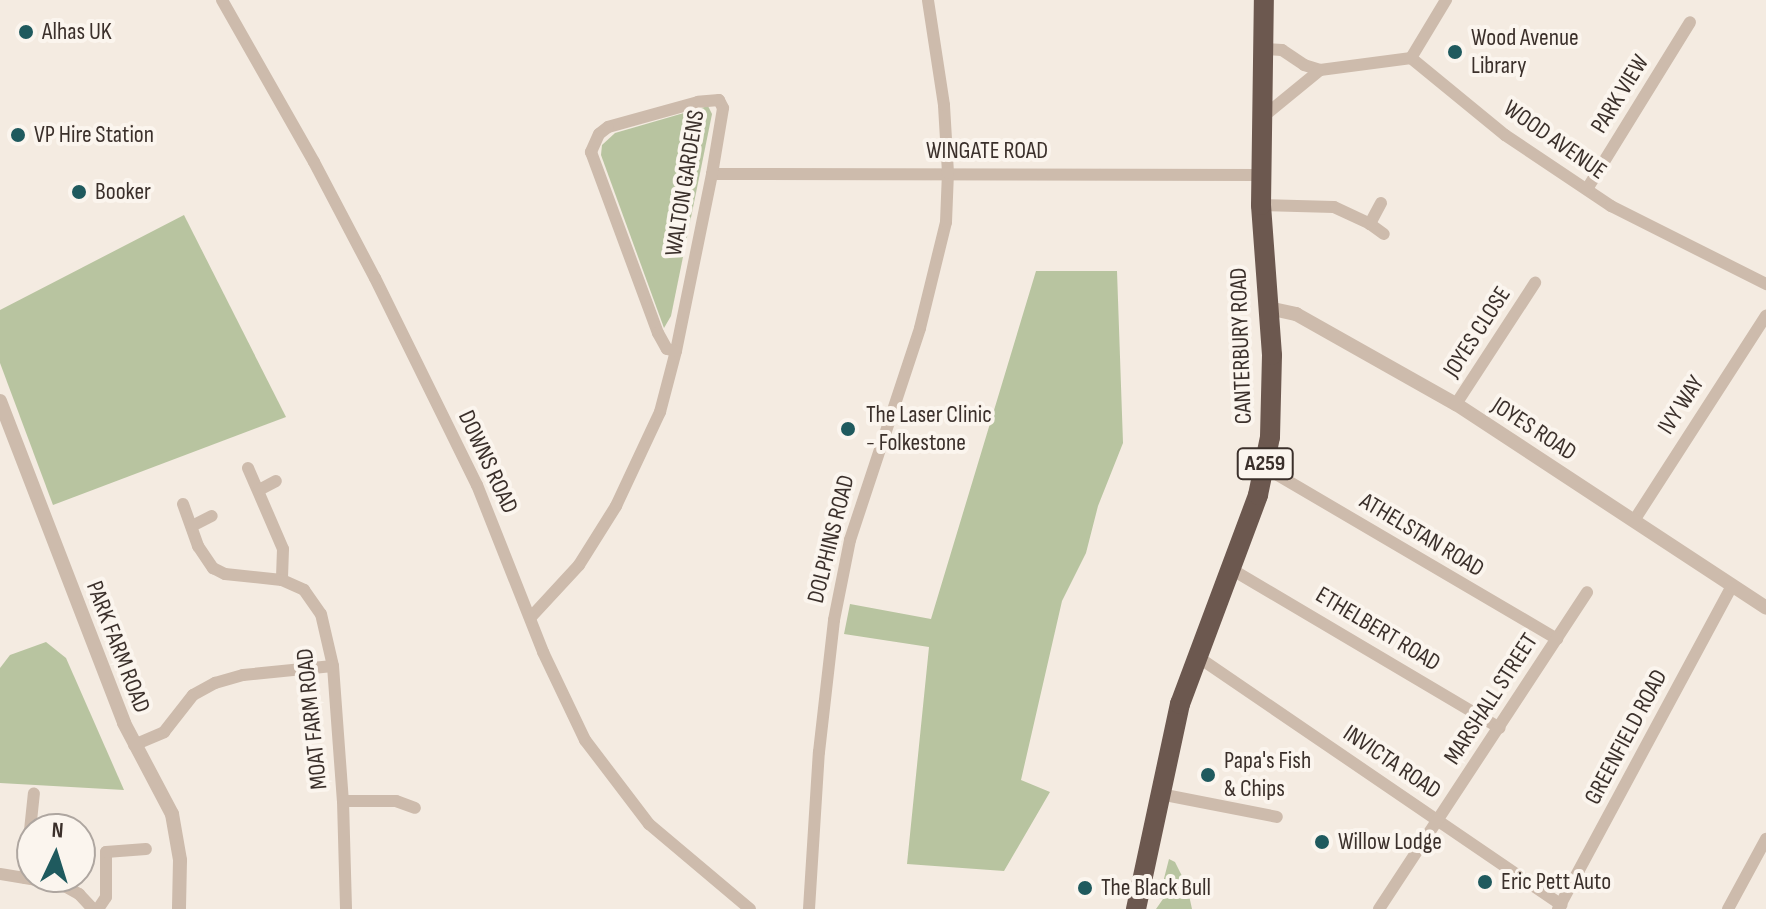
<!DOCTYPE html>
<html>
<head>
<meta charset="utf-8">
<style>
  body { margin:0 }
  #map { position:relative; width:1766px; height:909px; overflow:hidden; background:#f4ebe1; font-family:"Sofia Sans Condensed",sans-serif }
  div>[style] { position:absolute }
  [style*='--x'] { left:calc(var(--x)*1px); top:calc(var(--y)*1px); width:calc(var(--w)*1px); rotate:calc(var(--a)*1deg) }
  .green>* { inset:0; background:#b8c4a0 }
  .minor>* { height:12px; margin:-6px; padding:0 6px; transform-origin:6px; border-radius:6px; background:#cdbbac }
  .tertiary>* { height:14px; margin:-7px; padding:0 7px; transform-origin:7px; border-radius:7px; background:#cdbbac }
  .trunk>* { height:20px; margin:-10px; padding:0 10px; transform-origin:10px; border-radius:10px; background:#6c584f }
  .dots>* { width:22px; height:22px; translate:-50% -50%; box-sizing:border-box; border:4px solid #fbf5ee; border-radius:50% }
  span { translate:-50% -50%; white-space:nowrap; text-align:center; line-height:1.15; -webkit-text-stroke:8px #fbf5ee; paint-order:stroke }
  .shield-label span { padding:2px 6px; background:#fbf5ee; border:2px solid; border-radius:6px; -webkit-text-stroke-width:0 }
  .shield-label { font-size:22px; color:#3b302b; font-weight:700 }
  .poi-label { font-size:24px; color:#3b302b }
  .left { translate:0 -50%; text-align:left }
  .street-label { font-size:24px; color:#3b302b }
  .north { position:absolute; left:16px; top:813px; width:80px; height:80px; box-sizing:border-box; background:#fbf5ee; border:2px solid #aea6a0; border-radius:50%; rotate:4deg; font-size:22px; font-weight:700; line-height:32px; text-align:center; color:#3b302b }
  .north::after { content:''; display:block; margin:auto; width:28px; height:36px; background:#1f5a5e; clip-path:polygon(50% 0,100% 100%,50% 72%,0 100%) }
</style>
</head>
<body>
<div id="map">
  <div class="green">
    <div style="clip-path:polygon(708px 106px,712px 114px,671px 316px,664px 328px,601px 155px,602px 145px,615px 133px)"></div>
    <div style="clip-path:polygon(184px 215px,286px 417px,53px 505px,0 363px,0 310px)"></div>
    <div style="clip-path:polygon(1036px 271px,1117px 271px,1123px 443px,1098px 506px,1086px 553px,1062px 601px,1021px 780px,1050px 792px,1004px 871px,907px 864px,929px 647px,844px 634px,850px 604px,931px 619px)"></div>
    <div style="clip-path:polygon(46px 642px,66px 658px,124px 790px,0 783px,0 668px,10px 655px)"></div>
    <div style="clip-path:polygon(1169px 859px,1175px 862px,1187px 886px,1192px 909px,1156px 909px,1163px 899px,1159px 898px)"></div>
  </div>
  <div class="minor">
    <div style="--x:222;--y:0;--w:186;--a:60.4"></div>
    <div style="--x:314;--y:162;--w:131;--a:62.3"></div>
    <div style="--x:375;--y:278;--w:231;--a:63.8"></div>
    <div style="--x:477;--y:485;--w:180;--a:68.4"></div>
    <div style="--x:543;--y:652;--w:98;--a:64.5"></div>
    <div style="--x:585;--y:740;--w:106;--a:52.7"></div>
    <div style="--x:649;--y:824;--w:132;--a:40.1"></div>
    <div style="--x:1265;--y:49;--w:17;--a:3"></div>
    <div style="--x:1282;--y:50;--w:27;--a:34"></div>
    <div style="--x:1304;--y:65;--w:17;--a:17"></div>
    <div style="--x:1320;--y:70;--w:92;--a:-7.5"></div>
    <div style="--x:1411;--y:58;--w:122;--a:39.3"></div>
    <div style="--x:1505;--y:135;--w:128;--a:33.8"></div>
    <div style="--x:1611;--y:206;--w:174;--a:26.7"></div>
    <div style="--x:1411;--y:58;--w:68;--a:-58.9"></div>
    <div style="--x:1265;--y:115;--w:71;--a:-39.3"></div>
    <div style="--x:712;--y:174;--w:550;--a:0.1"></div>
    <div style="--x:1587;--y:189;--w:196;--a:-58.3"></div>
    <div style="--x:1381;--y:203;--w:24;--a:118"></div>
    <div style="--x:1370;--y:224;--w:17;--a:36"></div>
    <div style="--x:1261;--y:205;--w:73;--a:1.6"></div>
    <div style="--x:1334;--y:207;--w:40;--a:25"></div>
    <div style="--x:1456;--y:404;--w:145;--a:-56.9"></div>
    <div style="--x:1264;--y:467;--w:340;--a:30.4"></div>
    <div style="--x:248;--y:468;--w:88;--a:66.6"></div>
    <div style="--x:283;--y:549;--w:31;--a:92"></div>
    <div style="--x:259;--y:490;--w:19;--a:-28"></div>
    <div style="--x:183;--y:504;--w:45;--a:70.3"></div>
    <div style="--x:198;--y:546;--w:27;--a:56"></div>
    <div style="--x:213;--y:568;--w:13;--a:27"></div>
    <div style="--x:225;--y:574;--w:57;--a:6"></div>
    <div style="--x:282;--y:580;--w:24;--a:24"></div>
    <div style="--x:304;--y:590;--w:29;--a:55"></div>
    <div style="--x:321;--y:614;--w:53;--a:77"></div>
    <div style="--x:333;--y:666;--w:135;--a:85.8"></div>
    <div style="--x:343;--y:801;--w:108;--a:88.4"></div>
    <div style="--x:1635;--y:519;--w:242;--a:-57.2"></div>
    <div style="--x:192;--y:526;--w:22;--a:-27"></div>
    <div style="--x:1231;--y:569;--w:312;--a:30.6"></div>
    <div style="--x:531;--y:617;--w:71;--a:-47.3"></div>
    <div style="--x:579;--y:565;--w:70;--a:-57.9"></div>
    <div style="--x:616;--y:506;--w:104;--a:-64.9"></div>
    <div style="--x:660;--y:412;--w:63;--a:-75.3"></div>
    <div style="--x:676;--y:351;--w:181;--a:-78.5"></div>
    <div style="--x:712;--y:174;--w:67;--a:-80.5"></div>
    <div style="--x:723;--y:108;--w:9;--a:-117"></div>
    <div style="--x:719;--y:100;--w:21;--a:175"></div>
    <div style="--x:698;--y:102;--w:93;--a:164.5"></div>
    <div style="--x:608;--y:127;--w:11;--a:142"></div>
    <div style="--x:599;--y:134;--w:20;--a:114"></div>
    <div style="--x:591;--y:152;--w:193;--a:69.7"></div>
    <div style="--x:658;--y:333;--w:18;--a:61"></div>
    <div style="--x:667;--y:349;--w:9;--a:13"></div>
    <div style="--x:1198;--y:657;--w:440;--a:34.3"></div>
    <div style="--x:134;--y:745;--w:33;--a:-23"></div>
    <div style="--x:164;--y:732;--w:47;--a:-51.9"></div>
    <div style="--x:193;--y:695;--w:25;--a:-29"></div>
    <div style="--x:215;--y:683;--w:29;--a:-16"></div>
    <div style="--x:243;--y:675;--w:90;--a:-5.7"></div>
    <div style="--x:1160;--y:794;--w:119;--a:11.1"></div>
    <div style="--x:343;--y:801;--w:53;--a:0"></div>
    <div style="--x:396;--y:801;--w:20;--a:20"></div>
    <div style="--x:0;--y:874;--w:62;--a:9.3"></div>
    <div style="--x:61;--y:884;--w:21;--a:29"></div>
    <div style="--x:79;--y:894;--w:21;--a:47"></div>
    <div style="--x:25;--y:878;--w:85;--a:-84"></div>
    <div style="--x:98;--y:909;--w:14;--a:-56"></div>
    <div style="--x:106;--y:897;--w:45;--a:-90"></div>
    <div style="--x:106;--y:852;--w:40;--a:-4.3"></div>
    <div style="--x:809;--y:909;--w:157;--a:-86.4"></div>
    <div style="--x:819;--y:752;--w:133;--a:-83.5"></div>
    <div style="--x:834;--y:620;--w:82;--a:-78.7"></div>
    <div style="--x:850;--y:540;--w:223;--a:-71.7"></div>
    <div style="--x:920;--y:328;--w:109;--a:-76.2"></div>
    <div style="--x:946;--y:222;--w:49;--a:-87.7"></div>
    <div style="--x:948;--y:173;--w:68;--a:-93.4"></div>
    <div style="--x:944;--y:105;--w:106;--a:-98.7"></div>
    <div style="--x:1379;--y:909;--w:379;--a:-56.7"></div>
    <div style="--x:1558;--y:909;--w:367;--a:-61.7"></div>
    <div style="--x:1728;--y:909;--w:80;--a:-61.5"></div>
  </div>
  <div class="tertiary">
    <div style="--x:1268;--y:308;--w:29;--a:12"></div>
    <div style="--x:1296;--y:314;--w:184;--a:29.4"></div>
    <div style="--x:1456;--y:404;--w:371;--a:33.3"></div>
    <div style="--x:0;--y:401;--w:345;--a:68.9"></div>
    <div style="--x:124;--y:723;--w:103;--a:62.2"></div>
    <div style="--x:172;--y:814;--w:47;--a:80.1"></div>
    <div style="--x:180;--y:860;--w:49;--a:91.2"></div>
  </div>
  <div class="trunk">
    <div style="--x:1136;--y:909;--w:210;--a:-77.9"></div>
    <div style="--x:1180;--y:704;--w:223;--a:-69.5"></div>
    <div style="--x:1258;--y:495;--w:59;--a:-78.3"></div>
    <div style="--x:1270;--y:437;--w:82;--a:-88.6"></div>
    <div style="--x:1272;--y:355;--w:150;--a:-94.2"></div>
    <div style="--x:1261;--y:205;--w:205;--a:-89.2"></div>
  </div>
  <div class="dots">
    <div style="left:26px;top:32px;background:#1f5a5e"></div>
    <div style="left:1455px;top:52px;background:#1f5a5e"></div>
    <div style="left:18px;top:135px;background:#1f5a5e"></div>
    <div style="left:79px;top:192px;background:#1f5a5e"></div>
    <div style="left:848px;top:429px;background:#1f5a5e"></div>
    <div style="left:1208px;top:775px;background:#1f5a5e"></div>
    <div style="left:1322px;top:842px;background:#1f5a5e"></div>
    <div style="left:1485px;top:882px;background:#1f5a5e"></div>
    <div style="left:1085px;top:888px;background:#1f5a5e"></div>
  </div>
  <div class="shield-label">
    <span style="left:1265px;top:464px">A259</span>
  </div>
  <div class="poi-label">
    <span class="left" style="left:42px;top:32px">Alhas UK</span>
    <span class="left" style="left:1471px;top:52px">Wood Avenue<br>Library</span>
    <span class="left" style="left:34px;top:135px">VP Hire Station</span>
    <span class="left" style="left:95px;top:192px">Booker</span>
    <span class="left" style="left:866px;top:429px">The Laser Clinic<br>- Folkestone</span>
    <span class="left" style="left:1224px;top:775px">Papa's Fish<br>&amp; Chips</span>
    <span class="left" style="left:1338px;top:842px">Willow Lodge</span>
    <span class="left" style="left:1501px;top:882px">Eric Pett Auto</span>
    <span class="left" style="left:1101px;top:888px">The Black Bull</span>
  </div>
  <div class="street-label">
    <span style="left:1620px;top:94px;rotate:-58deg">PARK VIEW</span>
    <span style="left:1555px;top:140px;rotate:35deg">WOOD AVENUE</span>
    <span style="left:987px;top:151px">WINGATE ROAD</span>
    <span style="left:685px;top:183px;rotate:-81deg">WALTON GARDENS</span>
    <span style="left:1477px;top:332px;rotate:-57deg">JOYES CLOSE</span>
    <span style="left:1241px;top:346px;rotate:-92deg">CANTERBURY ROAD</span>
    <span style="left:1681px;top:405px;rotate:-57deg">IVY WAY</span>
    <span style="left:1534px;top:429px;rotate:33deg">JOYES ROAD</span>
    <span style="left:488px;top:462px;rotate:65deg">DOWNS ROAD</span>
    <span style="left:1422px;top:535px;rotate:31deg">ATHELSTAN ROAD</span>
    <span style="left:831px;top:539px;rotate:-76deg">DOLPHINS ROAD</span>
    <span style="left:1378px;top:629px;rotate:31deg">ETHELBERT ROAD</span>
    <span style="left:118px;top:647px;rotate:69deg">PARK FARM ROAD</span>
    <span style="left:1491px;top:699px;rotate:-57deg">MARSHALL STREET</span>
    <span style="left:312px;top:719px;rotate:-96deg">MOAT FARM ROAD</span>
    <span style="left:1626px;top:737px;rotate:-62deg">GREENFIELD ROAD</span>
    <span style="left:1392px;top:762px;rotate:34deg">INVICTA ROAD</span>
  </div>
  <div class="north">N</div>
</div>
</body>
</html>
